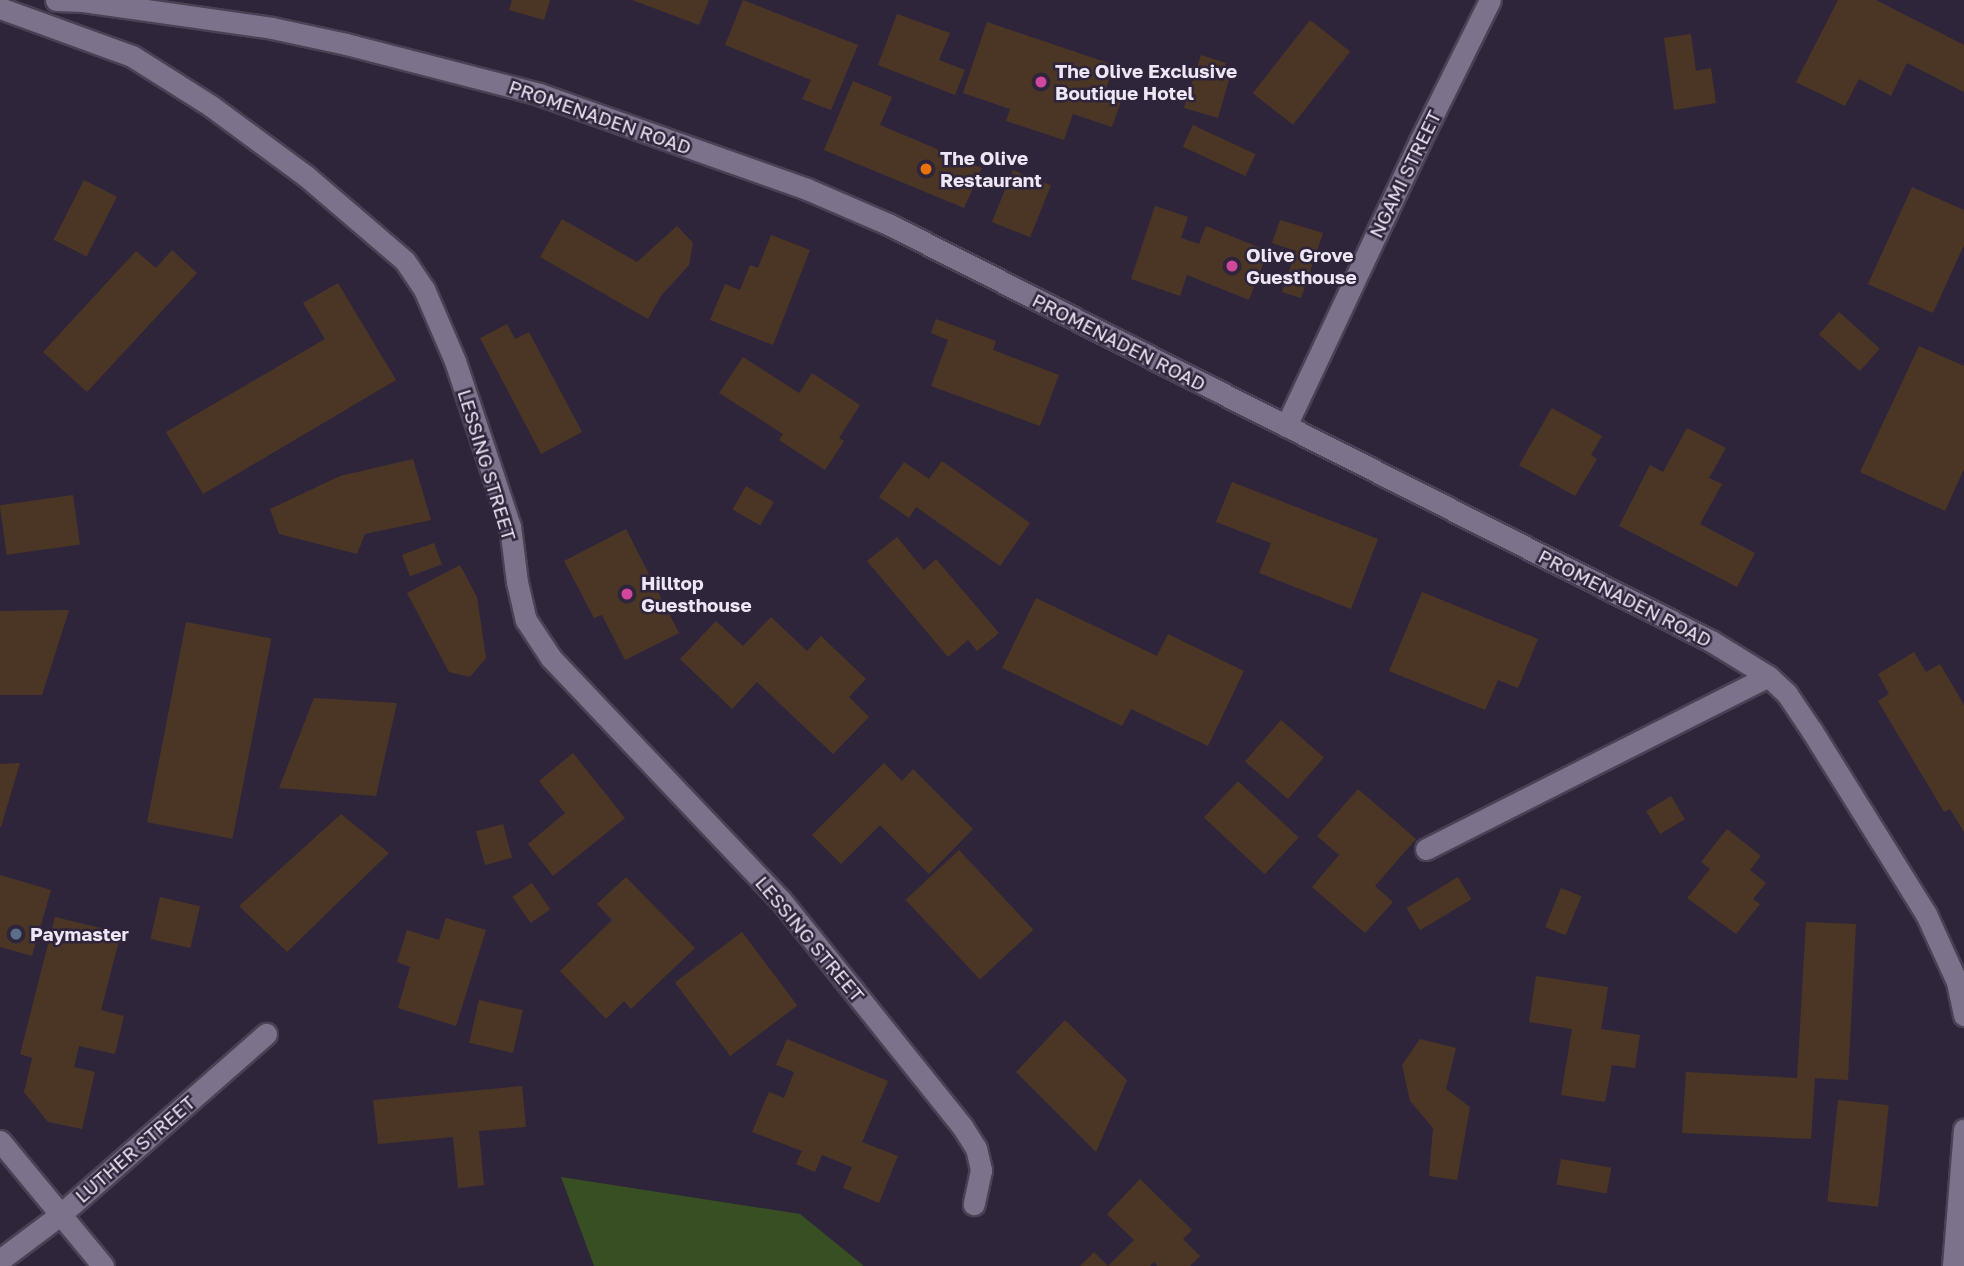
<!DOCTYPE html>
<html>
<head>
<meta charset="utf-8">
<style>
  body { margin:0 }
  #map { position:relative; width:1964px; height:1266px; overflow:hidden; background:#2f253a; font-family:"Golos Text",sans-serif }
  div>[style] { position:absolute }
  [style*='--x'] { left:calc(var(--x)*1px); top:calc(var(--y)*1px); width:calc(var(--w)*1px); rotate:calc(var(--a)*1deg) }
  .green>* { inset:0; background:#374f22 }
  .building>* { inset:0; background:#4b3626; transform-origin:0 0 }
  .roads { filter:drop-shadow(2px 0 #4a4154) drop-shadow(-2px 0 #4a4154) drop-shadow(0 2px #4a4154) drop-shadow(0 -2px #4a4154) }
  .street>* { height:21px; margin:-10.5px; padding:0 10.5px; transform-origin:10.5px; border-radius:10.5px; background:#7d728b }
  .dots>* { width:19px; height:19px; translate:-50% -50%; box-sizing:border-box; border:4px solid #2f253a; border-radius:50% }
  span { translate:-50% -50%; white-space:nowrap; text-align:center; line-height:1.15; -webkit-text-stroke:5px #2f253a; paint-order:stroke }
  .poi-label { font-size:19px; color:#ede6f5; font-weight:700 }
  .left { translate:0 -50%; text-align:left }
  .street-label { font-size:19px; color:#ede6f5 }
</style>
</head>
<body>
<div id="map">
  <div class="green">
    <div style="clip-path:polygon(561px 1177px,800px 1214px,864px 1266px,594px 1266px)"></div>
  </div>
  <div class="building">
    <div style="clip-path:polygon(512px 0,550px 0,544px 20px,509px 10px)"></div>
    <div style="clip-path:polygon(632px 0,709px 0,699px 25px)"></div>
    <div style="clip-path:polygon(743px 0,858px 45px,831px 110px,802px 99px,811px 80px,725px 45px)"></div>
    <div style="clip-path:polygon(1838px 0,1876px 0,1964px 45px,1964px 92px,1907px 63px,1891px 96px,1859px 79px,1845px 106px,1796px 82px)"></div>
    <div style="clip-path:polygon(897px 14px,950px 33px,939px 60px,965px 70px,955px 95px,878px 65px)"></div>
    <div style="left:1310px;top:20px;width:51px;height:93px;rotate:38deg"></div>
    <div style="clip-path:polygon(987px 22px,1114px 65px,1105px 91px,1122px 98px,1112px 127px,1073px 114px,1064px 140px,1006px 121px,1010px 109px,963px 93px)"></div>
    <div style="clip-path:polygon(1691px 34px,1696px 71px,1711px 68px,1716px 103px,1674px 110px,1664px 38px)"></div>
    <div style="clip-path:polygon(1201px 55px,1226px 63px,1223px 73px,1230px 76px,1218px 118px,1184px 108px)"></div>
    <div style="clip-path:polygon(853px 81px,892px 97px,880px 125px,982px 168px,964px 208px,824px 150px)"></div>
    <div style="left:1193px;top:125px;width:69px;height:24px;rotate:25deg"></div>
    <div style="left:1013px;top:170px;width:41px;height:56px;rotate:22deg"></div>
    <div style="left:84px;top:180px;width:37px;height:67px;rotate:27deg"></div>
    <div style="clip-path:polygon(1912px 187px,1964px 210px,1964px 245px,1933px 313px,1868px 284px)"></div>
    <div style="clip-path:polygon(1155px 206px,1188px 217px,1181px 238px,1199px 244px,1206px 226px,1268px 251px,1249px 300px,1187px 275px,1180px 296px,1131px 279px)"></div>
    <div style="clip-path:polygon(562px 219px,637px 262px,677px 226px,693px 243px,689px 265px,661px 296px,648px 319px,540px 257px)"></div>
    <div style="clip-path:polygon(1280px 220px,1323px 233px,1301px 298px,1282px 292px,1296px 251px,1272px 243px)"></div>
    <div style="clip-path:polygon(771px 235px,810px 250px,773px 345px,710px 320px,725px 284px,740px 290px,750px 265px,758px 268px)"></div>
    <div style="clip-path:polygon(172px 250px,197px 273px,87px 392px,43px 352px,136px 251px,156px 268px)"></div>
    <div style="clip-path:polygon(338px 283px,396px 380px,203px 494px,166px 432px,325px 339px,303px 303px)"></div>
    <div style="left:1839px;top:312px;width:55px;height:30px;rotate:42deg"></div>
    <div style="clip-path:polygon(936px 319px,996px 341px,993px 350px,1059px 375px,1040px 426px,931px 386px,948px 340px,931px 333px)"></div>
    <div style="clip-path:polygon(507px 324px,515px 339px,529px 332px,582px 432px,541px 454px,480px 338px)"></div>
    <div style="clip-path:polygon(1919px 346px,1964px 366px,1964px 469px,1945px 511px,1860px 472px)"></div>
    <div style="clip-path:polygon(743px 357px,799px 393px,812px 373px,860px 405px,839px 438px,844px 441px,825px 470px,779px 440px,783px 434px,719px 393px)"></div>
    <div style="clip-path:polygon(1552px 408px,1602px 436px,1591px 455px,1597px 459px,1575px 496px,1519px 465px)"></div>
    <div style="clip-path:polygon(1687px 428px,1726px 448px,1709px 478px,1722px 484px,1700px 524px,1755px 553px,1737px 587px,1619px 526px,1650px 465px,1663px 472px)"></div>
    <div style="clip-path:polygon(413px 459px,431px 520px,365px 534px,357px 554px,279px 534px,270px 509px,340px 476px)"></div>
    <div style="clip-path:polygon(942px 461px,1030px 523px,1000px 566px,916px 507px,909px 518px,879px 497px,904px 462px,929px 479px)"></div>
    <div style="clip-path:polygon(1232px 482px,1378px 539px,1351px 609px,1259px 573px,1271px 543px,1216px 522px)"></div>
    <div style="left:746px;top:486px;width:32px;height:27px;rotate:30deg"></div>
    <div style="left:73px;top:495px;width:50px;height:74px;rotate:82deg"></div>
    <div style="clip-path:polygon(626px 529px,679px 633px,625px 660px,602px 615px,594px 618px,564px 561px)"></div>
    <div style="clip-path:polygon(897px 537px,924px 570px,936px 559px,999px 633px,977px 651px,968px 640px,948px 657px,867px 561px)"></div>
    <div style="left:434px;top:543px;width:23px;height:34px;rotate:70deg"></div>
    <div style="clip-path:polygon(460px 565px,477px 597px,486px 658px,470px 677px,449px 672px,407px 593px)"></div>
    <div style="clip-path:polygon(1422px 592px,1538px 639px,1518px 688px,1498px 680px,1485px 710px,1389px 671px)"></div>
    <div style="clip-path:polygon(1036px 598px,1157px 656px,1168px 634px,1244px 671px,1208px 746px,1131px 709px,1122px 726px,1002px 668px)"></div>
    <div style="clip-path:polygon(69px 610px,42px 695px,0 695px,0 611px)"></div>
    <div style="clip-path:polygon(771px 617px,807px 651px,821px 636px,866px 679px,849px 697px,869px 717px,833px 754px,757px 682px,732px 709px,680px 659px,716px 621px,743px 646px)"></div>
    <div style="left:186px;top:622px;width:87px;height:204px;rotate:11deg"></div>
    <div style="clip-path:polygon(1914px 652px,1926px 672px,1940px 664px,1964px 705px,1964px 832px,1950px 809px,1944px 812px,1878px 701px,1889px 694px,1878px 674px)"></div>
    <div style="clip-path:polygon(314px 698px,397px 703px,376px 796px,279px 788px)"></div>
    <div style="left:1281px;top:720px;width:57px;height:55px;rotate:41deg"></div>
    <div style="clip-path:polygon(573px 753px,625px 818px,553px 876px,528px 844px,565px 813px,539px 781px)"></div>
    <div style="clip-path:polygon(20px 763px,1px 827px,0 827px,0 764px)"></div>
    <div style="clip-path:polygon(884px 763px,902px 781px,913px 769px,973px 829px,929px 874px,880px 825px,841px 864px,812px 835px)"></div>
    <div style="left:1238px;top:781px;width:83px;height:50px;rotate:43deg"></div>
    <div style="clip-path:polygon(1358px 789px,1416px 839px,1375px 886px,1393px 902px,1365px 933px,1312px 887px,1339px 855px,1317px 836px)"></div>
    <div style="left:1671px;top:796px;width:27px;height:29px;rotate:59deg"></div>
    <div style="clip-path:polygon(341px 814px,389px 853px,287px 952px,239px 906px)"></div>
    <div style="left:503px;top:824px;width:35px;height:28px;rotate:75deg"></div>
    <div style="clip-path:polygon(1727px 829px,1761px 856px,1750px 870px,1766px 883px,1753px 899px,1760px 904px,1736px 934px,1687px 898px,1710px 869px,1701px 862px)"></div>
    <div style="left:959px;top:850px;width:109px;height:73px;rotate:47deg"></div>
    <div style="clip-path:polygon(0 875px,51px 890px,32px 956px,0 947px)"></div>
    <div style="clip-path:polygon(626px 877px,695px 948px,631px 1009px,624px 1001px,606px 1019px,560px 971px,612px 920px,597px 904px)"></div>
    <div style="left:1458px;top:877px;width:26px;height:60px;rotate:59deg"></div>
    <div style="left:532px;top:883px;width:32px;height:24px;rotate:55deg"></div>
    <div style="left:1561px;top:888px;width:22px;height:42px;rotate:22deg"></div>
    <div style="left:160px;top:897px;width:41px;height:43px;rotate:13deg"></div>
    <div style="clip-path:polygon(55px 917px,121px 933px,101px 1010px,124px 1016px,115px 1054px,79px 1046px,74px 1067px,95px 1072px,82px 1129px,48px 1122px,24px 1092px,32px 1058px,20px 1054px)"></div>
    <div style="clip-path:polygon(446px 918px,486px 930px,456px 1026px,398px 1008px,410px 967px,397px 962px,407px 930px,439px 940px)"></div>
    <div style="clip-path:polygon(1806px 922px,1856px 924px,1848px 1080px,1815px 1078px,1811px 1139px,1682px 1133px,1686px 1072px,1797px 1078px)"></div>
    <div style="left:742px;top:932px;width:92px;height:84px;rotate:53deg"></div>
    <div style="clip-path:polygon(1536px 976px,1608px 987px,1601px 1029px,1640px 1035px,1635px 1068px,1612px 1065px,1605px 1102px,1561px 1095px,1572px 1029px,1529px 1022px)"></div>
    <div style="left:479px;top:1000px;width:45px;height:44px;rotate:13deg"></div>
    <div style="clip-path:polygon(1065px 1020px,1127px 1080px,1096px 1152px,1016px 1072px)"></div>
    <div style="clip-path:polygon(787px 1039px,888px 1081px,862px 1142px,898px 1156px,879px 1203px,843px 1188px,852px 1167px,822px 1155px,815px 1172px,796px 1164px,802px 1151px,752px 1132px,769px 1092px,784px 1098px,794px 1072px,776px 1065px)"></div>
    <div style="clip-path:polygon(1420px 1039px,1456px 1048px,1446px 1089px,1470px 1107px,1457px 1180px,1429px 1176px,1433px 1128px,1410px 1101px,1402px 1065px)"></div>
    <div style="clip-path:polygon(522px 1086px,526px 1127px,479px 1131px,484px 1185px,458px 1188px,453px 1137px,378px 1144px,373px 1100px)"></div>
    <div style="left:1838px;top:1100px;width:51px;height:102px;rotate:6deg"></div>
    <div style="left:1561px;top:1159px;width:51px;height:26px;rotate:10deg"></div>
    <div style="clip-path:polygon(1140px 1179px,1192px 1230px,1183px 1239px,1200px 1256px,1190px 1266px,1157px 1266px,1154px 1262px,1150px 1266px,1080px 1266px,1094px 1252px,1108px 1266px,1134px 1240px,1107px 1214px)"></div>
  </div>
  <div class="roads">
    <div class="street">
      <div style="--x:56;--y:0;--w:27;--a:2"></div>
      <div style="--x:83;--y:1;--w:191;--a:8.1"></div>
      <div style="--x:272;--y:28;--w:76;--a:12.2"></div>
      <div style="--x:346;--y:44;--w:199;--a:14.5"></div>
      <div style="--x:539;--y:94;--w:284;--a:19.5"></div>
      <div style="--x:807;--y:189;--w:88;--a:23.4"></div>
      <div style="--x:888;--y:224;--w:923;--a:26.87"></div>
      <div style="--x:1711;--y:641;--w:67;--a:31.6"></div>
      <div style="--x:1768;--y:676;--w:26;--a:43"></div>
      <div style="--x:1787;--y:694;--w:45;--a:56"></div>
      <div style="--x:1812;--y:731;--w:216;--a:58.1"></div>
      <div style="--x:1926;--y:914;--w:75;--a:65.5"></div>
      <div style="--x:1957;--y:982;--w:34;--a:78"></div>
      <div style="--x:0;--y:8;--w:140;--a:20"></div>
      <div style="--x:132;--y:56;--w:93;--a:32.3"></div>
      <div style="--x:211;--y:106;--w:118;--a:36.4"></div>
      <div style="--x:306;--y:176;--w:130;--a:40.6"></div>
      <div style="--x:405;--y:261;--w:34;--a:56"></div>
      <div style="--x:424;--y:289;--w:78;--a:66.7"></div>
      <div style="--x:455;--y:361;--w:174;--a:71.6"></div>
      <div style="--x:510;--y:526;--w:56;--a:82.9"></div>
      <div style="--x:517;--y:582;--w:39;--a:77"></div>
      <div style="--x:526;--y:620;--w:45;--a:56.7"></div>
      <div style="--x:551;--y:658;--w:332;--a:46.5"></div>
      <div style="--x:780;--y:899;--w:291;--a:51.3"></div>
      <div style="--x:962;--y:1126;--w:26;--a:58"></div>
      <div style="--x:976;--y:1148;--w:23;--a:77"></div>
      <div style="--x:981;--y:1170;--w:35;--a:102"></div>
      <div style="--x:1286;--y:426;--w:315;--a:-64.8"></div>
      <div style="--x:1420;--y:141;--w:157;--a:-63.6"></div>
      <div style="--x:1426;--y:849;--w:383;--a:-26.8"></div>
      <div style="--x:0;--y:1141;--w:162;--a:50.5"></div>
      <div style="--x:0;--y:1260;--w:76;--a:-37"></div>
      <div style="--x:61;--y:1214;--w:273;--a:-41.3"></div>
      <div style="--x:1953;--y:1266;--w:137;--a:-85.4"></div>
    </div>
  </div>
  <div class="dots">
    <div style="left:1041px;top:82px;background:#d1479c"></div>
    <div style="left:926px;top:169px;background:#e8710a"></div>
    <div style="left:1232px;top:266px;background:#d1479c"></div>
    <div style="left:627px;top:594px;background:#d1479c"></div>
    <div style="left:16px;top:934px;background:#5c6f8a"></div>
  </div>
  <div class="poi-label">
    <span class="left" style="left:1055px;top:82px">The Olive Exclusive<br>Boutique Hotel</span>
    <span class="left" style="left:940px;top:169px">The Olive<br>Restaurant</span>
    <span class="left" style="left:1246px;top:266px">Olive Grove<br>Guesthouse</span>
    <span class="left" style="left:641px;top:594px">Hilltop<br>Guesthouse</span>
    <span class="left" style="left:30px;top:934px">Paymaster</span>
  </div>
  <div class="street-label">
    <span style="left:600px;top:117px;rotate:19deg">PROMENADEN ROAD</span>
    <span style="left:1405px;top:174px;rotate:-64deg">NGAMI STREET</span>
    <span style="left:1119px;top:342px;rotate:27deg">PROMENADEN ROAD</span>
    <span style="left:487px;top:465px;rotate:73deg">LESSING STREET</span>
    <span style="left:1625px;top:598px;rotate:27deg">PROMENADEN ROAD</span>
    <span style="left:810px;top:939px;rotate:50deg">LESSING STREET</span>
    <span style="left:135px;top:1149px;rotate:-41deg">LUTHER STREET</span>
  </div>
</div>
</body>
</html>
